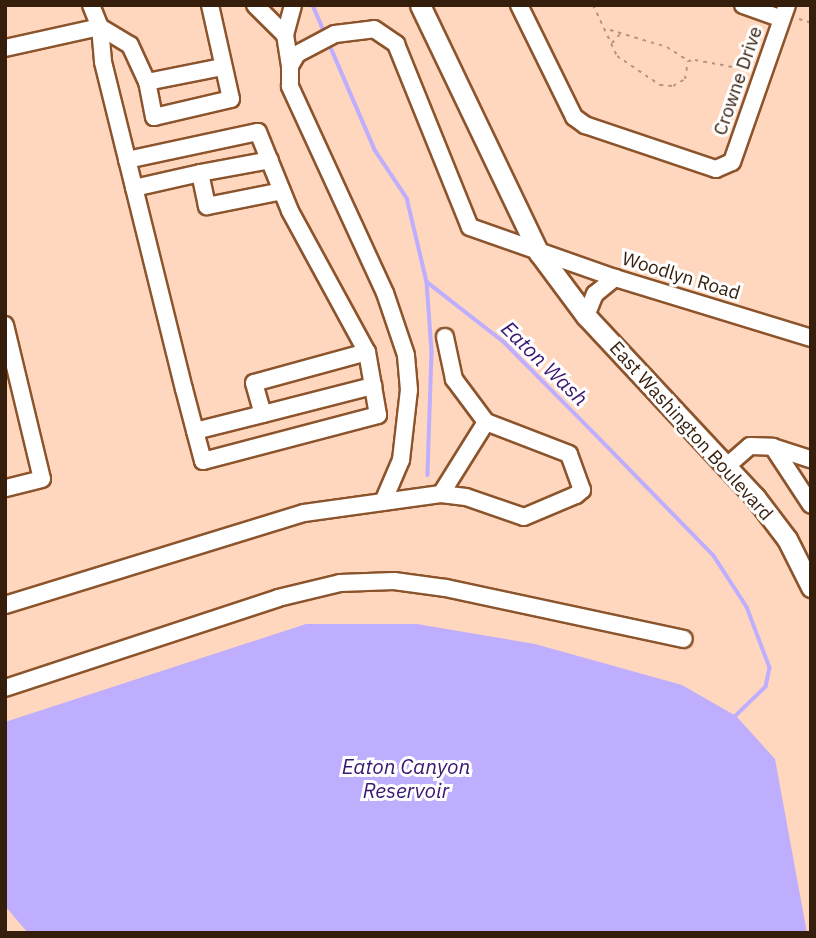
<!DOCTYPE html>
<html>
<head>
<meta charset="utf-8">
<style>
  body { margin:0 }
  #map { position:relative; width:816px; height:938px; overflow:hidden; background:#ffd7be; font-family:"IBM Plex Sans",sans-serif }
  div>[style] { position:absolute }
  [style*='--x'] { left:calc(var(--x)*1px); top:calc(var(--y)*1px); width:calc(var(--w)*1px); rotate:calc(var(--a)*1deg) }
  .water>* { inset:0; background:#bfadfd }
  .stream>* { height:3.5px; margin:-1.75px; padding:0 1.75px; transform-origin:1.75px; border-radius:1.75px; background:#bfadfd }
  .path>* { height:2px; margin-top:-1px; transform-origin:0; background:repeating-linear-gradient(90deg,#b7957f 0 3.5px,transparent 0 8.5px) }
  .roads { filter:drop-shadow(2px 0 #8c542c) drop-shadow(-2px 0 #8c542c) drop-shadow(0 2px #8c542c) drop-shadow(0 -2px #8c542c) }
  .minor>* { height:16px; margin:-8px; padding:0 8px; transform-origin:8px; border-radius:8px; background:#fff }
  .major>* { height:19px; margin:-9.5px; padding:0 9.5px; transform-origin:9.5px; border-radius:9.5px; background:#fff }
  span { translate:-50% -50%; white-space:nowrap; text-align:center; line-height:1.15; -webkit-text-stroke:6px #fff; paint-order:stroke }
  .street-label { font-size:19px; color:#361e0d }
  .water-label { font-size:21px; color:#3a1771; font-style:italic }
  .frame { position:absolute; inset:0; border:7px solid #361e0d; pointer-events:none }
</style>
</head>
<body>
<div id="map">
  <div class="water">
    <div style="clip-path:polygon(306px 624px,417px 624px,535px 644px,682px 685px,736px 716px,775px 759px,807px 933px,28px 933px,5px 906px,5px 722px)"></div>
  </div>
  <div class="stream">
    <div style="--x:313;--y:5;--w:30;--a:67"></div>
    <div style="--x:329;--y:43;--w:116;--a:66.7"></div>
    <div style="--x:375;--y:150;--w:58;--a:56.3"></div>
    <div style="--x:407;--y:198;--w:86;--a:76.6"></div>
    <div style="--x:427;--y:282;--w:98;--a:37.9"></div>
    <div style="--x:504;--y:342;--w:136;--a:45.3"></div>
    <div style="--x:600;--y:439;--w:163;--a:45.7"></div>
    <div style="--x:714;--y:556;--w:61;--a:57.1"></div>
    <div style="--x:747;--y:607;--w:65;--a:69.3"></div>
    <div style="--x:770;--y:668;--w:19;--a:102"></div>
    <div style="--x:766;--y:687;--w:42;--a:136"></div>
    <div style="--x:427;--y:282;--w:70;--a:85.9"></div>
    <div style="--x:432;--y:352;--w:123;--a:91.9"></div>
  </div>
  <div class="path">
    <div style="--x:593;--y:5;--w:56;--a:64.8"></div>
    <div style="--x:617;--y:56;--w:52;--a:34"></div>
    <div style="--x:660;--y:85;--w:13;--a:4"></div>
    <div style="--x:673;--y:86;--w:14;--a:-30"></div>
    <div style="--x:685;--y:79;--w:18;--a:-81"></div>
    <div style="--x:688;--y:61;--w:7;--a:-8"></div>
    <div style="--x:695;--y:60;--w:55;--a:10.5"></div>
    <div style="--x:799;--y:19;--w:13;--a:18"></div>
    <div style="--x:610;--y:30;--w:59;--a:16.6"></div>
    <div style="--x:667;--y:47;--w:24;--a:33"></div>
    <div style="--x:612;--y:43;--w:12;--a:-48"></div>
  </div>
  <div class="roads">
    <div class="minor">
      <div style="--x:91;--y:5;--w:24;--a:68"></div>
      <div style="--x:100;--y:27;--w:35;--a:85"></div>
      <div style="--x:103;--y:62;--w:337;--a:76.1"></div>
      <div style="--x:184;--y:389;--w:43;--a:75.3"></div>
      <div style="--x:195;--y:431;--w:31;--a:75"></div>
      <div style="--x:203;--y:461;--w:181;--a:-14.7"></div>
      <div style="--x:378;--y:415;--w:64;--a:-99.9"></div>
      <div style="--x:367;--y:352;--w:117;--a:164.7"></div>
      <div style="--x:254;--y:383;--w:32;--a:74"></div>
      <div style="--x:263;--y:414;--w:70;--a:166"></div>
      <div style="--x:210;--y:5;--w:96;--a:77.4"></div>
      <div style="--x:231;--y:99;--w:79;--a:166.8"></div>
      <div style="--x:154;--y:117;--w:36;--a:-101"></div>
      <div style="--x:147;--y:82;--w:76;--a:-11.3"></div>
      <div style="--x:255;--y:5;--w:42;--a:45"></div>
      <div style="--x:519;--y:5;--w:125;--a:63.8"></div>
      <div style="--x:574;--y:117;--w:14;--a:36"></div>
      <div style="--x:585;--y:125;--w:138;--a:18.6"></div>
      <div style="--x:716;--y:169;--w:17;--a:-24"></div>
      <div style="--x:732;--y:162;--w:166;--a:-70.7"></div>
      <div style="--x:743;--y:5;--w:41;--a:19.7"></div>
      <div style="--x:100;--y:27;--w:35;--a:31"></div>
      <div style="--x:130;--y:45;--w:41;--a:65.3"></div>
      <div style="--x:5;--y:48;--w:97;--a:-12.5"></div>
      <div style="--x:290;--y:66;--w:31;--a:-99"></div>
      <div style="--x:285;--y:35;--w:31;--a:-75"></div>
      <div style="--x:127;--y:160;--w:134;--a:-12.1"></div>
      <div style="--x:258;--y:132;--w:85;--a:67.9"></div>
      <div style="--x:290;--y:211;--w:161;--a:61.4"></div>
      <div style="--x:200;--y:173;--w:71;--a:-10.5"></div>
      <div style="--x:134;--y:188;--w:68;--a:-12.8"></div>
      <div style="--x:200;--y:173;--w:34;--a:78"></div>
      <div style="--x:207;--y:206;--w:76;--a:-11.3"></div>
      <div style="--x:586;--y:316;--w:24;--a:-68"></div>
      <div style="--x:595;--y:294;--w:26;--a:-39"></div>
      <div style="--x:5;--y:325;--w:158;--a:76.5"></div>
      <div style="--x:42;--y:479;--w:38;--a:166"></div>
      <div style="--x:263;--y:414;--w:114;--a:-14.3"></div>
      <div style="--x:773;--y:447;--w:69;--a:56.8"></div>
      <div style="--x:727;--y:466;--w:30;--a:-41"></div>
      <div style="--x:750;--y:446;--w:23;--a:2"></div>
      <div style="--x:773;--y:447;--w:40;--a:18"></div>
      <div style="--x:441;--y:494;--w:85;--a:-58"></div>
      <div style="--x:383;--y:502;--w:46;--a:-66.8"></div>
      <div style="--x:401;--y:460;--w:70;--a:-83.5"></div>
      <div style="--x:409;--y:390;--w:35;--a:-95"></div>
      <div style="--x:406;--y:355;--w:65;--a:-108.7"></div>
      <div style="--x:385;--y:293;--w:228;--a:-114.7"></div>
      <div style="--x:290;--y:86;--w:20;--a:-90"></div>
      <div style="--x:290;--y:66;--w:14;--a:-60"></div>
      <div style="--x:297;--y:54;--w:43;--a:-27.8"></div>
      <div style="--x:335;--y:34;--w:39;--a:-7"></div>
      <div style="--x:374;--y:29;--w:27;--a:34"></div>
      <div style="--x:396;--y:44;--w:197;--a:68"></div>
      <div style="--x:470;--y:227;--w:154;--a:19.4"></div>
      <div style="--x:615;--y:278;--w:205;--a:17"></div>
      <div style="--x:5;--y:605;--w:313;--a:-17.1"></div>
      <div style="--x:304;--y:513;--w:138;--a:-7.9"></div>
      <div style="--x:441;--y:494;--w:25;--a:7"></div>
      <div style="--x:466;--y:497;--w:61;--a:19"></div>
      <div style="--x:524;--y:517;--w:56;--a:-22.9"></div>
      <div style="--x:576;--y:495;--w:8;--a:-40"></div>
      <div style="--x:582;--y:490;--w:38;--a:-110"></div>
      <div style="--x:569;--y:454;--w:89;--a:-158.9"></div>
      <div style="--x:486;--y:422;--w:54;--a:-126.7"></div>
      <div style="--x:454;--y:379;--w:43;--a:-102.1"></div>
      <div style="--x:5;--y:688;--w:287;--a:-18.2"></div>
      <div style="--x:278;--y:598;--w:64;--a:-13.6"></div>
      <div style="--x:340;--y:583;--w:54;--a:-2.1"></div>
      <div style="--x:394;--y:581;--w:52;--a:7.7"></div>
      <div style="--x:446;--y:588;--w:243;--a:12.1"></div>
    </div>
    <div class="major">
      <div style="--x:420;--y:5;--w:275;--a:64.4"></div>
      <div style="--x:539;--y:253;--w:79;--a:53.3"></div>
      <div style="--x:586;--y:316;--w:248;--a:47"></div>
      <div style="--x:755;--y:497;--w:53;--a:52.7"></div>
      <div style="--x:787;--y:539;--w:54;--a:63.4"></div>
    </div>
  </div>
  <div class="street-label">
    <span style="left:738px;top:81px;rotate:-71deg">Crowne Drive</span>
    <span style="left:681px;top:276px;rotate:17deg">Woodlyn Road</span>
    <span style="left:691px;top:431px;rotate:48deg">East Washington Boulevard</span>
  </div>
  <div class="water-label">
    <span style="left:545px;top:363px;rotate:44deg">Eaton Wash</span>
    <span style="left:406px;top:778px">Eaton Canyon<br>Reservoir</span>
  </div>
  <div class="frame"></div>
</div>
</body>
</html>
